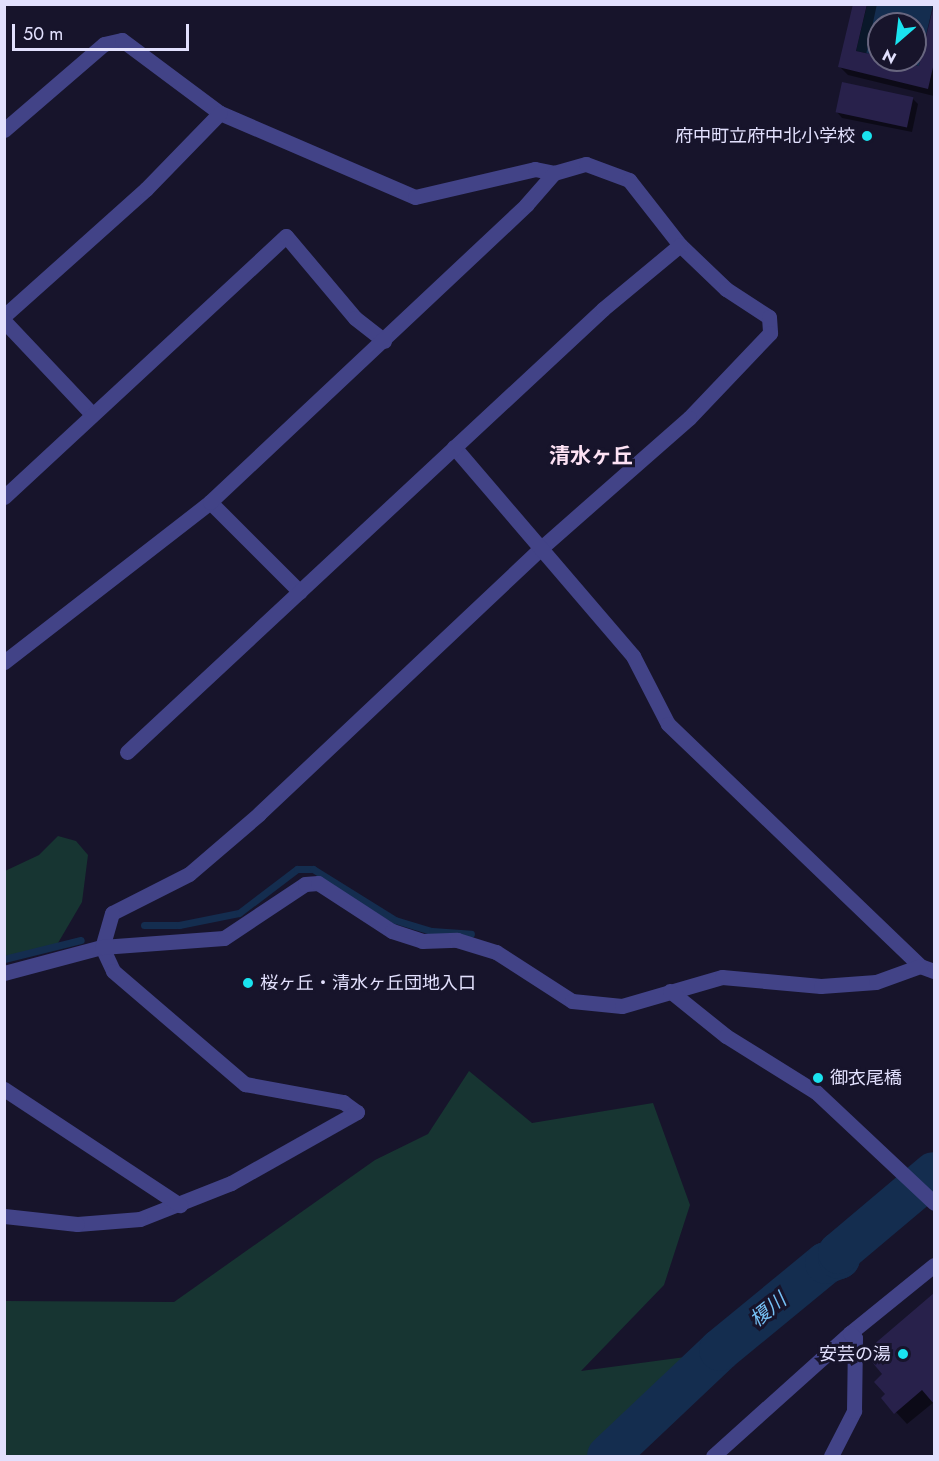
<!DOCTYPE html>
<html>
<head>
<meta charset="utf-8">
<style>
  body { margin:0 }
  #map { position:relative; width:939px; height:1461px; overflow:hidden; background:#17142b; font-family:Jost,"Noto Sans JP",sans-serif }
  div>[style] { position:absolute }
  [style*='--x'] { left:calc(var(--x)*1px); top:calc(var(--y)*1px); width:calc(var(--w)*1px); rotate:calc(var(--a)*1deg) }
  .green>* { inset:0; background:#173532 }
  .water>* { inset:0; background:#142d4f }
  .shadow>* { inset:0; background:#0007 }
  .stream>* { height:7px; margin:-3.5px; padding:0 3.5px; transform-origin:3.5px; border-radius:3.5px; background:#142d4f }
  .river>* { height:42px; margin:-21px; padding:0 21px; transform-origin:21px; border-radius:21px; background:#142d4f }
  .building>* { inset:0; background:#28214b; transform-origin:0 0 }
  .minor>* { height:15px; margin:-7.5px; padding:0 7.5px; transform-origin:7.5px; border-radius:7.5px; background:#424387 }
  .dots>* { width:16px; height:16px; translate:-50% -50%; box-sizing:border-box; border:3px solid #17142b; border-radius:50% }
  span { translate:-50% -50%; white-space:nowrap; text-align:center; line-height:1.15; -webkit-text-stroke:6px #17142b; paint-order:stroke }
  .poi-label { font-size:18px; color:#e2e0fd }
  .right { translate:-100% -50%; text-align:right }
  .left { translate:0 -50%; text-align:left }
  .water-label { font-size:20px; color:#76c0f5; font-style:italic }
  .quarter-label { font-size:21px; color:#fde2f4; font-weight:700 }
  .frame { position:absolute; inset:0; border:6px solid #e2e0fd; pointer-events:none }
  .north { position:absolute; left:867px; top:12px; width:60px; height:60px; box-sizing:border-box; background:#17142b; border:2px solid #68667f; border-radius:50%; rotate:208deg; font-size:16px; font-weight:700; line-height:24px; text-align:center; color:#e2e0fd }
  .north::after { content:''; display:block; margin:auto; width:21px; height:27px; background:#1ae3ef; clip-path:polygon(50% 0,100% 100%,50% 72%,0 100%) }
  .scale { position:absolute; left:12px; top:24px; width:177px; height:27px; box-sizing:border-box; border:3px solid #e2e0fd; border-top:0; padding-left:8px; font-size:18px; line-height:21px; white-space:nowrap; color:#e2e0fd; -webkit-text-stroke:4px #17142b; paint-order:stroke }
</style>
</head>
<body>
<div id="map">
  <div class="green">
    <div style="clip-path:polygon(58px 836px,76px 841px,88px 855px,82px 902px,58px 943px,50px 948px,5px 956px,5px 871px,39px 855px)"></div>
    <div style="clip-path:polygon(469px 1071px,532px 1123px,653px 1103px,690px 1205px,664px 1285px,581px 1371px,745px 1349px,621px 1456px,5px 1456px,5px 1301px,174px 1302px,375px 1160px,428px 1134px)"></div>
  </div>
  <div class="water">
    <div style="clip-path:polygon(867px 5px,933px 5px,919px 66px,895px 60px,915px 60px,915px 24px,879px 24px,879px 56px,856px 51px)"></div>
  </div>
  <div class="shadow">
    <div style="clip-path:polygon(854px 4px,877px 4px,866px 55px,920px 67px,934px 5px,934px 96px,848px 75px,839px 66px)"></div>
    <div style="clip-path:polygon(912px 98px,918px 104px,912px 132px,842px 118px,837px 112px)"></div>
    <div style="clip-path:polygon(934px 1295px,934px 1402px,907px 1424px,883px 1398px,887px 1394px,884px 1374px,873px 1347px)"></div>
  </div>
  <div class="stream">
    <div style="--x:144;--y:925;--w:35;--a:0"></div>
    <div style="--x:179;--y:925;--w:61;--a:-11.3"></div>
    <div style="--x:239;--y:913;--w:73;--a:-37.2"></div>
    <div style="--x:297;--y:869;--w:16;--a:0"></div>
    <div style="--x:313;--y:869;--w:97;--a:31.9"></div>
    <div style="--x:395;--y:920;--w:39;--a:17"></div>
    <div style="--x:432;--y:931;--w:39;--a:4"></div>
    <div style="--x:4;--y:959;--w:79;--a:-13.9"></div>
  </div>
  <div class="river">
    <div style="--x:608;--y:1456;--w:154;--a:-43.4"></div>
    <div style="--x:720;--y:1350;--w:137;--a:-39.4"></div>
    <div style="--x:826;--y:1263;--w:14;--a:-21"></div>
    <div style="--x:839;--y:1258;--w:5;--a:-90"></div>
    <div style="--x:839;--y:1253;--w:124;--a:-40.1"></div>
  </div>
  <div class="building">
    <div style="clip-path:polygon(853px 4px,867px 4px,856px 51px,879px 56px,879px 60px,919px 66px,934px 4px,934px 63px,928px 89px,838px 67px)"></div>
    <div style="left:842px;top:82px;width:73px;height:31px;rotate:12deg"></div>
    <div style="clip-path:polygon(934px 1293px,934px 1404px,922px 1390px,894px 1414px,881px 1398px,885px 1394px,874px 1382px,882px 1374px,872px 1362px,872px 1346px)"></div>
  </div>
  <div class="minor">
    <div style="--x:4;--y:130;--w:132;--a:-40.7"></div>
    <div style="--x:104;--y:44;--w:18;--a:-13"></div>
    <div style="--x:122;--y:40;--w:122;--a:36.7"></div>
    <div style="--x:220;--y:113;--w:212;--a:23.3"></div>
    <div style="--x:415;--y:197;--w:123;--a:-13.1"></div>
    <div style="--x:535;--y:169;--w:19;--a:12"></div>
    <div style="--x:554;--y:173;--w:33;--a:-16"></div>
    <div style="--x:586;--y:164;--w:46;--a:20.4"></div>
    <div style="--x:629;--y:180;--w:83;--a:51.9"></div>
    <div style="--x:680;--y:245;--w:64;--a:43.7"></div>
    <div style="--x:726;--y:289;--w:51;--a:33.1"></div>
    <div style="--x:769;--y:317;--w:16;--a:86"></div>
    <div style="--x:770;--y:333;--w:117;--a:133.6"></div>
    <div style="--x:689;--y:418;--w:197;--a:138.7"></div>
    <div style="--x:541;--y:548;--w:388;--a:136.7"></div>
    <div style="--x:259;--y:814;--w:92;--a:139.4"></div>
    <div style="--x:189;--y:874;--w:86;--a:153.1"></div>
    <div style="--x:112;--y:913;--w:35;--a:106"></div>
    <div style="--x:102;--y:947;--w:26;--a:65"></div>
    <div style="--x:113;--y:971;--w:174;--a:40.6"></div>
    <div style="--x:245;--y:1084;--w:100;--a:10.4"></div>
    <div style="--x:343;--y:1102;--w:17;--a:36"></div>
    <div style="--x:357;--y:1112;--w:145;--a:150.6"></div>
    <div style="--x:231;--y:1183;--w:98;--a:158.4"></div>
    <div style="--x:140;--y:1219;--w:63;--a:175.5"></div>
    <div style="--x:77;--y:1224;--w:73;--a:-173.7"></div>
    <div style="--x:4;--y:316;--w:191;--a:-41.8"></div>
    <div style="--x:146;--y:189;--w:106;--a:-45.8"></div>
    <div style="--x:4;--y:321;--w:127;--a:46.6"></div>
    <div style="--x:454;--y:447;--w:275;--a:49.4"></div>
    <div style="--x:633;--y:656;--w:76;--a:62.8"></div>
    <div style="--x:668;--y:724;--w:349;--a:43.8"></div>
    <div style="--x:920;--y:966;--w:15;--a:20"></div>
    <div style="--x:4;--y:497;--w:384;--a:-42.8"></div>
    <div style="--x:286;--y:236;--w:107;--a:49.9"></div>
    <div style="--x:355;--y:318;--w:37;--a:38"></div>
    <div style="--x:210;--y:502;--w:127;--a:45"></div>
    <div style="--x:4;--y:662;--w:261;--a:-37.8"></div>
    <div style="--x:210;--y:502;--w:434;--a:-43.2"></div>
    <div style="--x:526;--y:205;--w:43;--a:-48.8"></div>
    <div style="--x:127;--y:752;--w:650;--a:-42.94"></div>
    <div style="--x:603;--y:309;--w:100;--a:-39.7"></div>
    <div style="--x:4;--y:973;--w:101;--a:-14.9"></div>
    <div style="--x:102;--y:947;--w:122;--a:-4.2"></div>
    <div style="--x:224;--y:938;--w:97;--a:-33.7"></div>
    <div style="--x:305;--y:884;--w:13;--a:-4"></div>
    <div style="--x:318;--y:883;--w:88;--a:33"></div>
    <div style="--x:392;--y:931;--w:32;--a:18"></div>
    <div style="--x:422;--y:941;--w:35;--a:-2"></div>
    <div style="--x:457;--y:940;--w:41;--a:17.1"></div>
    <div style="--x:496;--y:952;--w:90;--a:32.8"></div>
    <div style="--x:572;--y:1001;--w:50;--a:5.7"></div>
    <div style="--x:622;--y:1006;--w:104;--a:-16.2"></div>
    <div style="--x:722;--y:977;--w:99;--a:5.2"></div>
    <div style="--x:821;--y:986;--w:55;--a:-4.2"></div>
    <div style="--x:876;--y:982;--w:47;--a:-20"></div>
    <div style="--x:670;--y:991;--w:72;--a:38.8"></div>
    <div style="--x:726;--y:1036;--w:106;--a:31.9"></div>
    <div style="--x:816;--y:1092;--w:162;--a:43.2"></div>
    <div style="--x:4;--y:1089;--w:211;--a:33.4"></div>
    <div style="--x:713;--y:1456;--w:184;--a:-41.9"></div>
    <div style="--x:850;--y:1333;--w:108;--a:-39"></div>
    <div style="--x:831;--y:1456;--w:51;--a:-62.9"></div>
    <div style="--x:854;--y:1411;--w:73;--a:-89.2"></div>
    <div style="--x:855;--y:1338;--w:7;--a:-135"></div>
  </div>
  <div class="dots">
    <div style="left:867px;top:136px;background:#1ae3ef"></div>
    <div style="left:248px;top:983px;background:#1ae3ef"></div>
    <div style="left:818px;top:1078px;background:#1ae3ef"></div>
    <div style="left:903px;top:1354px;background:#1ae3ef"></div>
  </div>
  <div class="poi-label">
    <span class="right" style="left:855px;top:136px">府中町立府中北小学校</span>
    <span class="left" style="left:260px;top:983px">桜ヶ丘・清水ヶ丘団地入口</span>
    <span class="left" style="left:830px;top:1078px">御衣尾橋</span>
    <span class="right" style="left:891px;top:1354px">安芸の湯</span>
  </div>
  <div class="water-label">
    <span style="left:768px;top:1310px;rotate:-39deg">榎川</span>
  </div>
  <div class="quarter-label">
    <span style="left:591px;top:456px">清水ヶ丘</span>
  </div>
  <div class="frame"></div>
  <div class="north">N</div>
  <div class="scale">50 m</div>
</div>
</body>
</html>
